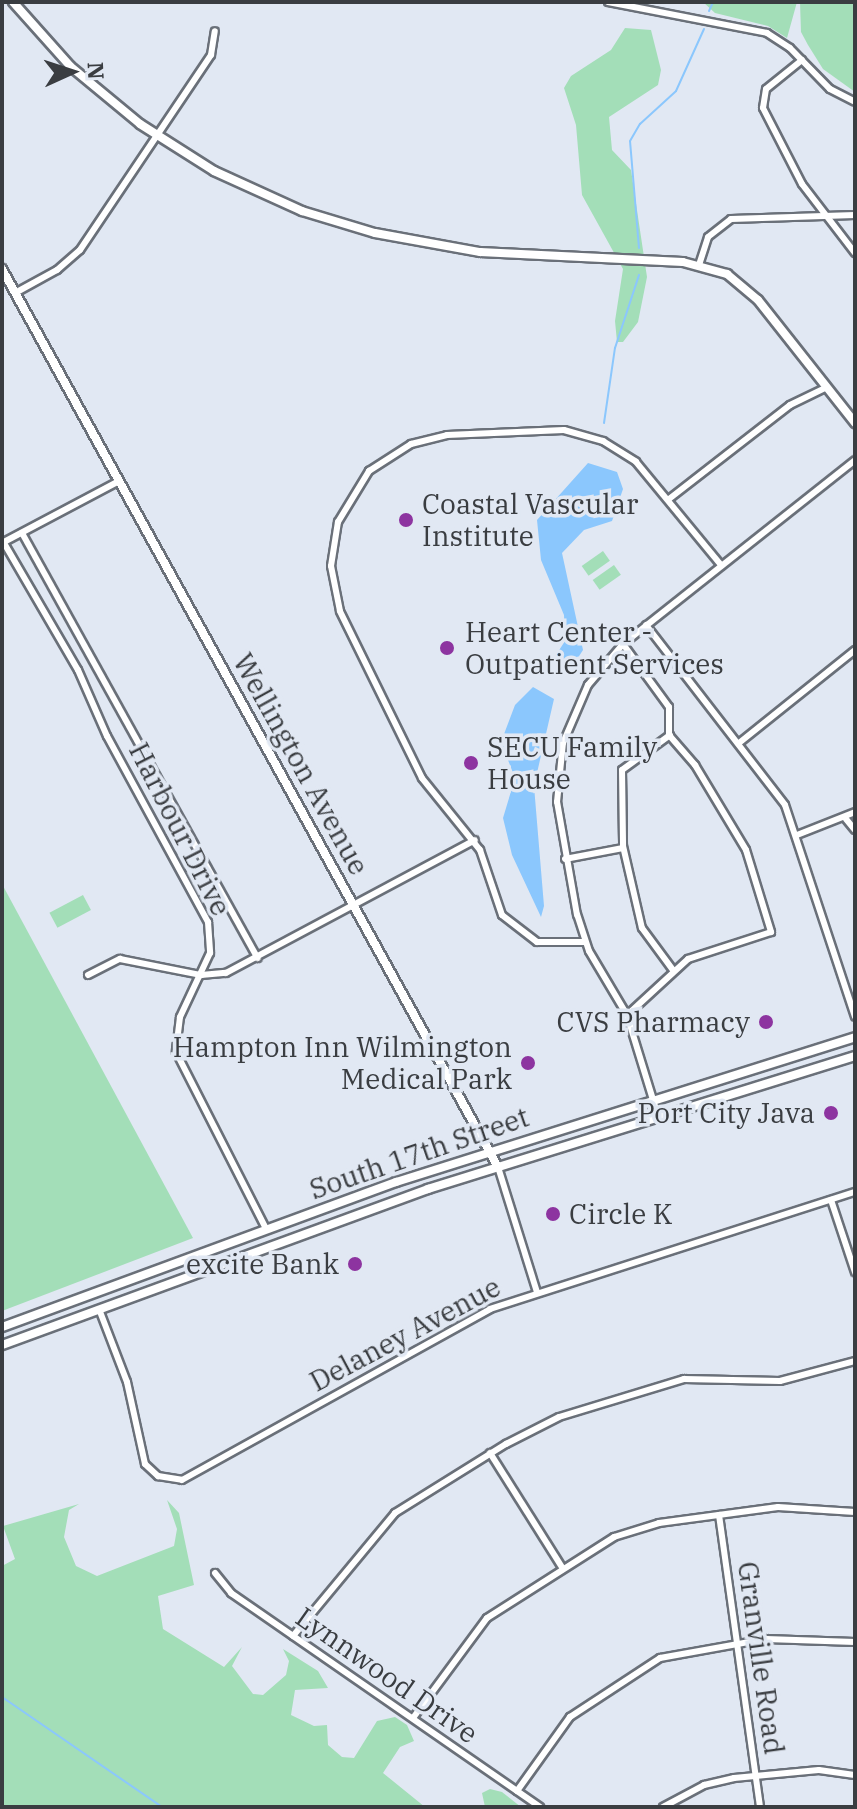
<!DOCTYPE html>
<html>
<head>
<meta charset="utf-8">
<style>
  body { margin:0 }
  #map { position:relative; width:857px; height:1809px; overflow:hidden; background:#e1e8f3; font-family:"IBM Plex Serif",serif }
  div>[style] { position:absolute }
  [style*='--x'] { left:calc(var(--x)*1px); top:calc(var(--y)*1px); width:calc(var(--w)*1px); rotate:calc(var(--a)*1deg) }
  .green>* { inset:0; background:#a3deb8; transform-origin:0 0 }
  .water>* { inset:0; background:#8bc7fd }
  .stream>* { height:2px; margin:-1px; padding:0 1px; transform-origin:1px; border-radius:1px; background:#8bc7fd }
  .roads { filter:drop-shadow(2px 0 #6a7079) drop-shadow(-2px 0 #6a7079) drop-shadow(0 2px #6a7079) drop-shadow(0 -2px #6a7079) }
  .street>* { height:6px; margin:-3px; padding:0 3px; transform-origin:3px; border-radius:3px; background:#fff }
  .secondary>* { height:8px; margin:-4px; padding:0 4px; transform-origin:4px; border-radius:4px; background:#fff }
  .dots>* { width:22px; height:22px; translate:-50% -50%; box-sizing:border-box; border:4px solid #e1e8f3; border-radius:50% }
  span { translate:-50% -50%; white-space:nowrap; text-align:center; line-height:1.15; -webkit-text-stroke:7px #e1e8f3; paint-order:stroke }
  .poi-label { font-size:28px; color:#3a3d41 }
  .left { translate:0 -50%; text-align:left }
  .right { translate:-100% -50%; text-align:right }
  .street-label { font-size:28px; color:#3a3d41 }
  .frame { position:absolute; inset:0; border:4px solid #3a3d41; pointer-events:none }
  .north { position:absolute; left:32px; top:32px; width:80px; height:80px; -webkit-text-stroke:6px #e1e8f3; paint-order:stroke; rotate:87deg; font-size:22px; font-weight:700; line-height:32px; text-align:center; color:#3a3d41 }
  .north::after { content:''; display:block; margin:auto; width:28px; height:36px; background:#3a3d41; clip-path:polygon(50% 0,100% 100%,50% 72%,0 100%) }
</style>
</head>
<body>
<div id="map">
  <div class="green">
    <div style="clip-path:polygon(703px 2px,797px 2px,787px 38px,768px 26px,715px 13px)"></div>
    <div style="clip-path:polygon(800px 2px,855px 2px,855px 92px,823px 69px,808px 45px,801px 32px)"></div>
    <div style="clip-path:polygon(625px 28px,651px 30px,661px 70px,658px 85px,609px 117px,612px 150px,631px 170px,647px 277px,638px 322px,623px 342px,617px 342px,615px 321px,623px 269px,582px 195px,576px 125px,564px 88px,571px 76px,611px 50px)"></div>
    <div style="left:603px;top:551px;width:12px;height:26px;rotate:55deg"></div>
    <div style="left:614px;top:565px;width:12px;height:26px;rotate:55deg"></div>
    <div style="clip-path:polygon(2px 884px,193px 1238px,2px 1311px)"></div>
    <div style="left:83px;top:895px;width:17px;height:38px;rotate:62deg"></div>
    <div style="clip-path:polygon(167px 1500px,179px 1513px,194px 1585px,158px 1596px,163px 1629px,224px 1667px,242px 1647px,232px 1666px,253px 1694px,263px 1695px,286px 1675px,289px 1661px,283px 1649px,318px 1671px,328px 1688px,295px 1690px,291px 1715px,314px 1726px,327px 1725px,328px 1745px,342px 1757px,354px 1758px,377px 1721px,395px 1717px,407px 1725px,414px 1741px,400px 1747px,383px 1773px,425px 1807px,2px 1807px,2px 1566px,15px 1559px,3px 1526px,79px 1504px,69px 1510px,64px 1537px,76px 1566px,97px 1576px,174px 1546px,177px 1529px)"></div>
    <div style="clip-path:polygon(490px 1789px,502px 1792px,521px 1807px,485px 1807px,482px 1793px)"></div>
  </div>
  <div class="water">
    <div style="clip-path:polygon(588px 463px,617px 472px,623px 489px,612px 521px,584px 530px,562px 553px,583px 650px,572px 667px,563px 668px,554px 658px,565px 641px,564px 615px,541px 560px,537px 520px)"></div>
    <div style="clip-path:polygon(533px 687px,554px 699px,534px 786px,544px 906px,541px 917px,512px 855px,503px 818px,515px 778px,501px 742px,515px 705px)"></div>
  </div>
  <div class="stream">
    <div style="--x:709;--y:11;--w:10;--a:-66"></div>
    <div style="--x:639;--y:248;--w:107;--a:-94.8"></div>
    <div style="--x:630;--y:141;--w:20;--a:-60"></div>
    <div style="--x:640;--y:124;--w:49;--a:-42.5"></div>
    <div style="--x:676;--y:91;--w:68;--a:-65.7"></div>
    <div style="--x:604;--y:423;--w:76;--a:-81.7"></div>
    <div style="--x:615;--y:348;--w:77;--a:-71.8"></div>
    <div style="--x:2;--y:1697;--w:194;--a:34.5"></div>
  </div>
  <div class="roads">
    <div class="street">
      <div style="--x:608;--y:2;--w:162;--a:11"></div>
      <div style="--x:767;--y:33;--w:27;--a:33"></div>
      <div style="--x:790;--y:48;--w:57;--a:45.7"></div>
      <div style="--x:830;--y:89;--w:28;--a:27"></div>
      <div style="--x:802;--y:60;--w:46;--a:141.1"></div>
      <div style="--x:766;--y:89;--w:19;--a:99"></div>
      <div style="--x:763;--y:108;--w:85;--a:62.8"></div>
      <div style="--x:802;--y:184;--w:87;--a:52.5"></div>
      <div style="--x:699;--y:265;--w:29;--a:-72"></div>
      <div style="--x:708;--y:237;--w:29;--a:-38"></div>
      <div style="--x:731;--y:219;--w:124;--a:-1.8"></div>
      <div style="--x:15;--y:293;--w:48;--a:-28.7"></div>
      <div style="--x:57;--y:270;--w:30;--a:-41"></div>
      <div style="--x:80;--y:250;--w:235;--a:-56.1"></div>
      <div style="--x:211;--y:55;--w:24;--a:-81"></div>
      <div style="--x:669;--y:499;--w:153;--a:-37.8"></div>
      <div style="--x:790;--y:405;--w:41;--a:-25.9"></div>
      <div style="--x:22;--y:533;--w:486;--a:61"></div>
      <div style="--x:2;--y:543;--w:132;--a:-27.9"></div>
      <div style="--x:4;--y:543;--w:147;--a:59.8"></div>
      <div style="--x:78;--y:670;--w:72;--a:66.3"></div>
      <div style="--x:107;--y:736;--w:212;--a:61.5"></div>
      <div style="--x:208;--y:922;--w:31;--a:86"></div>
      <div style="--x:210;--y:953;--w:71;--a:115.1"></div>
      <div style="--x:180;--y:1017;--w:35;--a:97"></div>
      <div style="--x:176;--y:1052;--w:199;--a:63"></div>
      <div style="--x:646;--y:625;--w:227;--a:52.3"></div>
      <div style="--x:785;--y:805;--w:223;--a:71.7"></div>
      <div style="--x:623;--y:644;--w:78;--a:53.9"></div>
      <div style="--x:669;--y:707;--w:28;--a:90"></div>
      <div style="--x:669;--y:735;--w:40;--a:49"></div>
      <div style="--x:695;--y:765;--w:99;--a:59"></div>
      <div style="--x:746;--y:850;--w:86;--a:73"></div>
      <div style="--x:771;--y:932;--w:87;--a:162"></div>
      <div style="--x:688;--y:959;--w:83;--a:137.4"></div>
      <div style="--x:670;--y:735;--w:59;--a:143.9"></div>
      <div style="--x:622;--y:770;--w:76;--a:89.2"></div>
      <div style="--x:623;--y:846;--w:84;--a:77"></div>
      <div style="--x:642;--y:928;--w:52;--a:53.6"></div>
      <div style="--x:739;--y:743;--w:149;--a:-38.7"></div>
      <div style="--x:846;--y:819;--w:14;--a:51"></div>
      <div style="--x:797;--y:835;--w:62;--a:-21.6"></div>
      <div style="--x:565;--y:859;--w:59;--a:-10.7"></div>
      <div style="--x:585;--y:942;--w:48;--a:180"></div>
      <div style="--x:537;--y:942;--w:44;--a:-142.4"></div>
      <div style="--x:502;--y:915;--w:69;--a:-108.7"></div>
      <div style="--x:480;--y:850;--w:92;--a:-128.9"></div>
      <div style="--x:422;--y:778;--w:186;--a:-116.2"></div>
      <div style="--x:340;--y:611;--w:46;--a:-101.3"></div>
      <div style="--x:331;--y:566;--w:45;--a:-81"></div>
      <div style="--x:338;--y:522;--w:60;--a:-58.7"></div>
      <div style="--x:369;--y:471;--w:50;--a:-32.7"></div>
      <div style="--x:411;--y:444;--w:37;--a:-14"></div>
      <div style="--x:447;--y:435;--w:117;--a:-2.4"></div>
      <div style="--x:564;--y:430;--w:41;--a:15.8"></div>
      <div style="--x:603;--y:441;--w:39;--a:32"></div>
      <div style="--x:636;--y:462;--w:134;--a:50.5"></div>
      <div style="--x:88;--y:975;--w:36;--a:-27"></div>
      <div style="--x:120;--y:959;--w:83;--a:11.2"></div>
      <div style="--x:201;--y:975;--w:25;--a:-5"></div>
      <div style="--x:226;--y:973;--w:282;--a:-28.1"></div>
      <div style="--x:658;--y:1116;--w:106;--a:-107.1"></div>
      <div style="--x:627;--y:1015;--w:74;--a:-120.7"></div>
      <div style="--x:589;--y:951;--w:38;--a:-108"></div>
      <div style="--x:577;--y:915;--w:115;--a:-100"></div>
      <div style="--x:557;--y:802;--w:59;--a:-84.2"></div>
      <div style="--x:563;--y:743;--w:63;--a:-66.7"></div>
      <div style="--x:588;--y:685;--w:54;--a:-49.5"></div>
      <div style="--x:623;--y:644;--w:296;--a:-38.4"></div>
      <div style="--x:498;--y:1167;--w:131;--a:72.7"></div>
      <div style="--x:831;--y:1200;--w:76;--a:71.6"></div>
      <div style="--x:99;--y:1309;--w:78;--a:69"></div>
      <div style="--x:127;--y:1382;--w:84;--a:77.6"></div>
      <div style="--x:145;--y:1464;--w:18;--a:43"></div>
      <div style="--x:158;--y:1476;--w:24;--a:9"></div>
      <div style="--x:182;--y:1480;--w:352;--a:-29"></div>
      <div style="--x:490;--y:1309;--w:383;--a:-17.8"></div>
      <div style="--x:490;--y:1453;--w:137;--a:57.8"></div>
      <div style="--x:719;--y:1515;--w:295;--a:82"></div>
      <div style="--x:215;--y:1573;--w:26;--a:51"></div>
      <div style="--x:231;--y:1593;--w:376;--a:34.7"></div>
      <div style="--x:293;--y:1636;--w:160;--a:-50.3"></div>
      <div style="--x:395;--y:1513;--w:131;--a:-31.9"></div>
      <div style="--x:506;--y:1444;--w:59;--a:-27"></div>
      <div style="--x:559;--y:1417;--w:131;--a:-16.9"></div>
      <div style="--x:684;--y:1379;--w:96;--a:1.2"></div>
      <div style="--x:780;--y:1381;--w:78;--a:-14.9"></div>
      <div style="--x:413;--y:1718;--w:124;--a:-53.5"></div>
      <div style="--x:487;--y:1618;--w:151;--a:-32.5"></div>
      <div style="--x:614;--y:1537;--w:47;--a:-17.3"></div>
      <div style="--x:659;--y:1523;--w:120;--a:-7.7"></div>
      <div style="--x:778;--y:1507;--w:77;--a:3.7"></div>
      <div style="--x:517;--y:1791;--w:91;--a:-54.4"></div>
      <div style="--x:570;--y:1717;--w:108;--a:-33.2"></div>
      <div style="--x:660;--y:1658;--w:108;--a:-10.2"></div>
      <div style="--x:766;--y:1639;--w:89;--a:1.9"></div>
      <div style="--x:663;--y:1807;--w:47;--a:-28.2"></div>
      <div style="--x:704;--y:1785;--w:31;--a:-13"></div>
      <div style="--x:734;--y:1778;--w:85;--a:-5.4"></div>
      <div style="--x:819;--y:1770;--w:36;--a:8"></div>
    </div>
    <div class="secondary">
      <div style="--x:13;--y:2;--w:86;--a:48.3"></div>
      <div style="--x:70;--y:66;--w:91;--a:39.6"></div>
      <div style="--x:140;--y:124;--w:88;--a:32.4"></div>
      <div style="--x:214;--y:171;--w:97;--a:24.4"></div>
      <div style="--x:302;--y:211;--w:76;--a:16.8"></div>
      <div style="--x:375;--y:233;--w:107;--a:10.3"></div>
      <div style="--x:480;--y:252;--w:203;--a:2.8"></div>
      <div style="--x:683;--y:262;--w:46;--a:15.3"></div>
      <div style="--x:727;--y:274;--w:40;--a:40"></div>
      <div style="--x:758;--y:300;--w:157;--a:51.7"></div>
      <div style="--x:2;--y:269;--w:1026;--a:61.09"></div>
      <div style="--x:2;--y:1327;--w:420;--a:-20.2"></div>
      <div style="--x:396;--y:1182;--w:481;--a:-17.5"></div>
      <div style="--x:2;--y:1345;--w:454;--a:-20.1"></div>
      <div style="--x:428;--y:1189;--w:447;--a:-17.3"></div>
    </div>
  </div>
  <div class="dots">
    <div style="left:406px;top:520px;background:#8d34a0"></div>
    <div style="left:447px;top:648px;background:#8d34a0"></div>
    <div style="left:471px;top:763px;background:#8d34a0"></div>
    <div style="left:766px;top:1022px;background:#8d34a0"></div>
    <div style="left:528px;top:1063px;background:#8d34a0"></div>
    <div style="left:831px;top:1113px;background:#8d34a0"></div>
    <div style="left:553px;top:1214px;background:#8d34a0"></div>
    <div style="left:355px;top:1264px;background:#8d34a0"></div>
  </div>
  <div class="poi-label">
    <span class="left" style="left:422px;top:520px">Coastal Vascular<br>Institute</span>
    <span class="left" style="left:465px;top:648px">Heart Center -<br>Outpatient Services</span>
    <span class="left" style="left:487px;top:763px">SECU Family<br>House</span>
    <span class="right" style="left:750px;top:1022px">CVS Pharmacy</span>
    <span class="right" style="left:512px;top:1063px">Hampton Inn Wilmington<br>Medical Park</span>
    <span class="right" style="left:815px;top:1113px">Port City Java</span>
    <span class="left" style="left:569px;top:1214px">Circle K</span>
    <span class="right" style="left:339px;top:1264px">excite Bank</span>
  </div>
  <div class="street-label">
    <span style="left:301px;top:764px;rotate:61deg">Wellington Avenue</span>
    <span style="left:180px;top:829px;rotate:63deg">Harbour Drive</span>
    <span style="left:419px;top:1153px;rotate:-19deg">South 17th Street</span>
    <span style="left:405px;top:1334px;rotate:-28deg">Delaney Avenue</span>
    <span style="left:761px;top:1658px;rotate:82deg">Granville Road</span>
    <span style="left:387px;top:1675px;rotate:35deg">Lynnwood Drive</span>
  </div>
  <div class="frame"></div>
  <div class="north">N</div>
</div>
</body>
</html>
